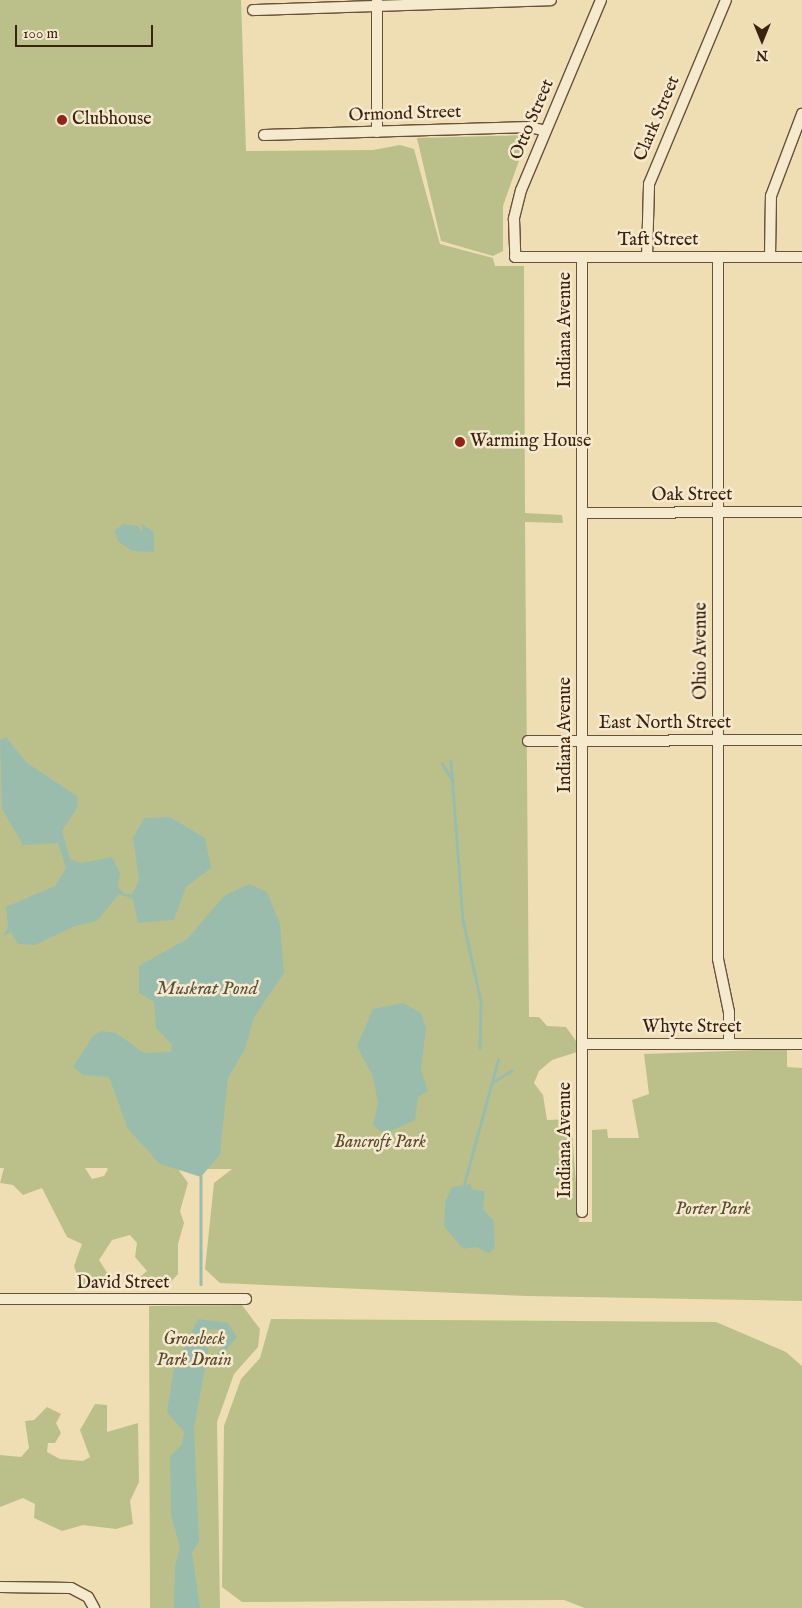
<!DOCTYPE html>
<html>
<head>
<meta charset="utf-8">
<style>
  body { margin:0 }
  #map { position:relative; width:802px; height:1608px; overflow:hidden; background:#efddb4; font-family:"IM FELL English",serif }
  div>[style] { position:absolute }
  [style*='--x'] { left:calc(var(--x)*1px); top:calc(var(--y)*1px); width:calc(var(--w)*1px); rotate:calc(var(--a)*1deg) }
  .green>* { inset:0; background:#bbc08b }
  .water>* { inset:0; background:#9abcad }
  .stream>* { height:2.5px; margin:-1.25px; padding:0 1.25px; transform-origin:1.25px; border-radius:1.25px; background:#9abcad }
  .roads { filter:drop-shadow(1px 0 #685039) drop-shadow(-1px 0 #685039) drop-shadow(0 1px #685039) drop-shadow(0 -1px #685039) }
  .minor>* { height:10px; margin:-5px; padding:0 5px; transform-origin:5px; border-radius:5px; background:#f5e9ce }
  .dots>* { width:14px; height:14px; translate:-50% -50%; box-sizing:border-box; border:2px solid #f5e9ce; border-radius:50% }
  span { translate:-50% -50%; white-space:nowrap; text-align:center; line-height:1.15; -webkit-text-stroke:5px #f5e9ce; paint-order:stroke }
  .street-label { font-size:18px; color:#3b2110 }
  .poi-label { font-size:18px; color:#3b2110 }
  .left { translate:0 -50%; text-align:left }
  .park-label { font-size:18px; color:#5b492f; font-style:italic }
  .water-label { font-size:19px; color:#58503f; font-style:italic }
  .north { position:absolute; left:737px; top:15px; width:50px; height:50px; -webkit-text-stroke:4px #f5e9ce; paint-order:stroke; rotate:180deg; font-size:14px; font-weight:700; line-height:20px; text-align:center; color:#3b2110 }
  .north::after { content:''; display:block; margin:auto; width:18px; height:22px; background:#3b2110; clip-path:polygon(50% 0,100% 100%,50% 72%,0 100%) }
  .scale { position:absolute; left:15px; top:25px; width:138px; height:22px; box-sizing:border-box; border:2px solid #3b2110; border-top:0; padding-left:6px; font-size:15px; line-height:18px; white-space:nowrap; color:#3b2110; -webkit-text-stroke:4px #f5e9ce; paint-order:stroke }
</style>
</head>
<body>
<div id="map">
  <div class="green">
    <div style="clip-path:polygon(evenodd,0 0,241px 0,246px 151px,373px 150px,400px 145px,414px 149px,440px 244px,493px 258px,495px 266px,524px 266px,525px 513px,562px 515px,563px 523px,525px 522px,529px 1017px,539px 1017px,547px 1026px,566px 1027px,576px 1041px,577px 1052px,552px 1060px,539px 1071px,534px 1083px,543px 1095px,547px 1120px,571px 1119px,579px 1222px,592px 1222px,592px 1130px,607px 1129px,608px 1138px,639px 1138px,632px 1100px,649px 1094px,644px 1054px,787px 1049px,787px 1067px,802px 1068px,802px 1301px,527px 1296px,220px 1283px,205px 1269px,214px 1183px,232px 1169px,178px 1169px,188px 1183px,180px 1211px,184px 1223px,178px 1244px,178px 1274px,167px 1286px,144px 1289px,134px 1282px,147px 1271px,135px 1257px,137px 1243px,130px 1235px,112px 1240px,99px 1260px,113px 1282px,102px 1288px,81px 1287px,74px 1266px,82px 1244px,67px 1237px,42px 1188px,23px 1195px,13px 1185px,0 1183px,4px 1168px,0 1168px,0 0,85px 1168px,107px 1168px,108px 1169px,104px 1176px,92px 1179px,85px 1168px)"></div>
    <div style="clip-path:polygon(528px 135px,503px 206px,503px 251px,493px 256px,441px 241px,417px 138px)"></div>
    <div style="clip-path:polygon(242px 1305px,260px 1329px,258px 1347px,234px 1374px,217px 1422px,220px 1608px,150px 1608px,149px 1306px)"></div>
    <div style="clip-path:polygon(271px 1319px,716px 1322px,786px 1352px,802px 1366px,802px 1608px,585px 1608px,564px 1600px,242px 1602px,222px 1587px,224px 1426px,241px 1379px,260px 1358px)"></div>
    <div style="clip-path:polygon(95px 1404px,107px 1405px,107px 1432px,138px 1423px,139px 1482px,130px 1501px,133px 1524px,116px 1529px,83px 1525px,62px 1531px,34px 1518px,35px 1504px,23px 1498px,0 1507px,0 1455px,21px 1457px,29px 1448px,25px 1421px,34px 1420px,47px 1407px,61px 1414px,56px 1423px,61px 1433px,55px 1443px,48px 1443px,47px 1452px,60px 1459px,83px 1461px,90px 1457px,80px 1430px)"></div>
  </div>
  <div class="water">
    <div style="clip-path:polygon(123px 524px,138px 526px,142px 532px,142px 524px,154px 532px,154px 552px,132px 551px,119px 542px,114px 531px)"></div>
    <div style="clip-path:polygon(6px 737px,27px 763px,77px 796px,78px 806px,62px 831px,70px 859px,82px 863px,112px 857px,120px 873px,118px 887px,125px 894px,132px 894px,139px 880px,133px 838px,144px 818px,170px 817px,205px 838px,211px 868px,186px 887px,174px 920px,138px 923px,133px 899px,119px 894px,97px 921px,75px 926px,35px 945px,18px 944px,11px 932px,2px 936px,8px 928px,6px 907px,55px 886px,66px 868px,58px 843px,23px 845px,2px 809px,0 740px)"></div>
    <div style="clip-path:polygon(249px 884px,267px 892px,280px 924px,284px 973px,254px 1017px,245px 1049px,228px 1078px,220px 1154px,201px 1177px,160px 1164px,128px 1129px,109px 1077px,83px 1075px,73px 1067px,93px 1036px,102px 1031px,116px 1033px,144px 1053px,171px 1052px,172px 1045px,156px 1028px,154px 1002px,139px 993px,139px 966px,187px 939px,224px 896px)"></div>
    <div style="clip-path:polygon(403px 1003px,421px 1013px,426px 1028px,421px 1070px,428px 1091px,418px 1097px,415px 1120px,384px 1134px,373px 1125px,378px 1103px,373px 1077px,357px 1046px,373px 1009px)"></div>
    <div style="clip-path:polygon(470px 1184px,473px 1190px,485px 1191px,483px 1209px,494px 1221px,495px 1247px,489px 1253px,476px 1247px,463px 1249px,444px 1226px,445px 1202px,452px 1187px)"></div>
    <div style="clip-path:polygon(198px 1319px,228px 1323px,237px 1337px,220px 1357px,217px 1354px,229px 1334px,215px 1329px,205px 1330px,203px 1336px,209px 1346px,194px 1428px,199px 1541px,192px 1553px,200px 1608px,174px 1608px,175px 1566px,180px 1547px,171px 1515px,170px 1457px,182px 1444px,184px 1432px,167px 1412px,174px 1368px)"></div>
  </div>
  <div class="stream">
    <div style="--x:451;--y:761;--w:159;--a:85.7"></div>
    <div style="--x:463;--y:920;--w:83;--a:77.5"></div>
    <div style="--x:481;--y:1001;--w:47;--a:91.2"></div>
    <div style="--x:442;--y:763;--w:21;--a:59"></div>
    <div style="--x:493;--y:1082;--w:22;--a:-32"></div>
    <div style="--x:201;--y:1177;--w:107;--a:90"></div>
    <div style="--x:464;--y:1184;--w:129;--a:-74.7"></div>
  </div>
  <div class="roads">
    <div class="minor">
      <div style="--x:601;--y:0;--w:206;--a:112.8"></div>
      <div style="--x:521;--y:190;--w:30;--a:104"></div>
      <div style="--x:514;--y:219;--w:38;--a:88"></div>
      <div style="--x:515;--y:257;--w:287;--a:0"></div>
      <div style="--x:377;--y:1;--w:131;--a:90"></div>
      <div style="--x:253;--y:10;--w:298;--a:-1.9"></div>
      <div style="--x:264;--y:135;--w:266;--a:-1.7"></div>
      <div style="--x:530;--y:127;--w:16;--a:14"></div>
      <div style="--x:647;--y:257;--w:73;--a:-88.4"></div>
      <div style="--x:649;--y:184;--w:199;--a:-67.3"></div>
      <div style="--x:718;--y:257;--w:702;--a:90"></div>
      <div style="--x:718;--y:959;--w:54;--a:78.3"></div>
      <div style="--x:729;--y:1012;--w:32;--a:90"></div>
      <div style="--x:770;--y:257;--w:61;--a:-89.1"></div>
      <div style="--x:771;--y:196;--w:88;--a:-69.3"></div>
      <div style="--x:582;--y:258;--w:954;--a:90"></div>
      <div style="--x:582;--y:513;--w:220;--a:-0.3"></div>
      <div style="--x:528;--y:741;--w:274;--a:-0.2"></div>
      <div style="--x:582;--y:1044;--w:220;--a:0"></div>
      <div style="--x:0;--y:1299;--w:246;--a:0"></div>
      <div style="--x:0;--y:1587;--w:71;--a:0.8"></div>
      <div style="--x:71;--y:1588;--w:19;--a:28"></div>
      <div style="--x:88;--y:1597;--w:13;--a:61"></div>
    </div>
  </div>
  <div class="dots">
    <div style="left:62px;top:120px;background:#8f2418"></div>
    <div style="left:460px;top:442px;background:#8f2418"></div>
  </div>
  <div class="street-label">
    <span style="left:405px;top:115px;rotate:-2deg">Ormond Street</span>
    <span style="left:658px;top:119px;rotate:-67deg">Clark Street</span>
    <span style="left:533px;top:120px;rotate:-67deg">Otto Street</span>
    <span style="left:658px;top:241px">Taft Street</span>
    <span style="left:566px;top:330px;rotate:-90deg">Indiana Avenue</span>
    <span style="left:692px;top:496px">Oak Street</span>
    <span style="left:702px;top:651px;rotate:-90deg">Ohio Avenue</span>
    <span style="left:665px;top:724px">East North Street</span>
    <span style="left:566px;top:735px;rotate:-90deg">Indiana Avenue</span>
    <span style="left:692px;top:1028px">Whyte Street</span>
    <span style="left:566px;top:1140px;rotate:-90deg">Indiana Avenue</span>
    <span style="left:123px;top:1284px">David Street</span>
  </div>
  <div class="poi-label">
    <span class="left" style="left:72px;top:120px">Clubhouse</span>
    <span class="left" style="left:470px;top:442px">Warming House</span>
  </div>
  <div class="park-label">
    <span style="left:380px;top:1143px">Bancroft Park</span>
    <span style="left:713px;top:1210px">Porter Park</span>
    <span style="left:194px;top:1351px">Groesbeck<br>Park Drain</span>
  </div>
  <div class="water-label">
    <span style="left:207px;top:990px">Muskrat Pond</span>
  </div>
  <div class="north">N</div>
  <div class="scale">100 m</div>
</div>
</body>
</html>
